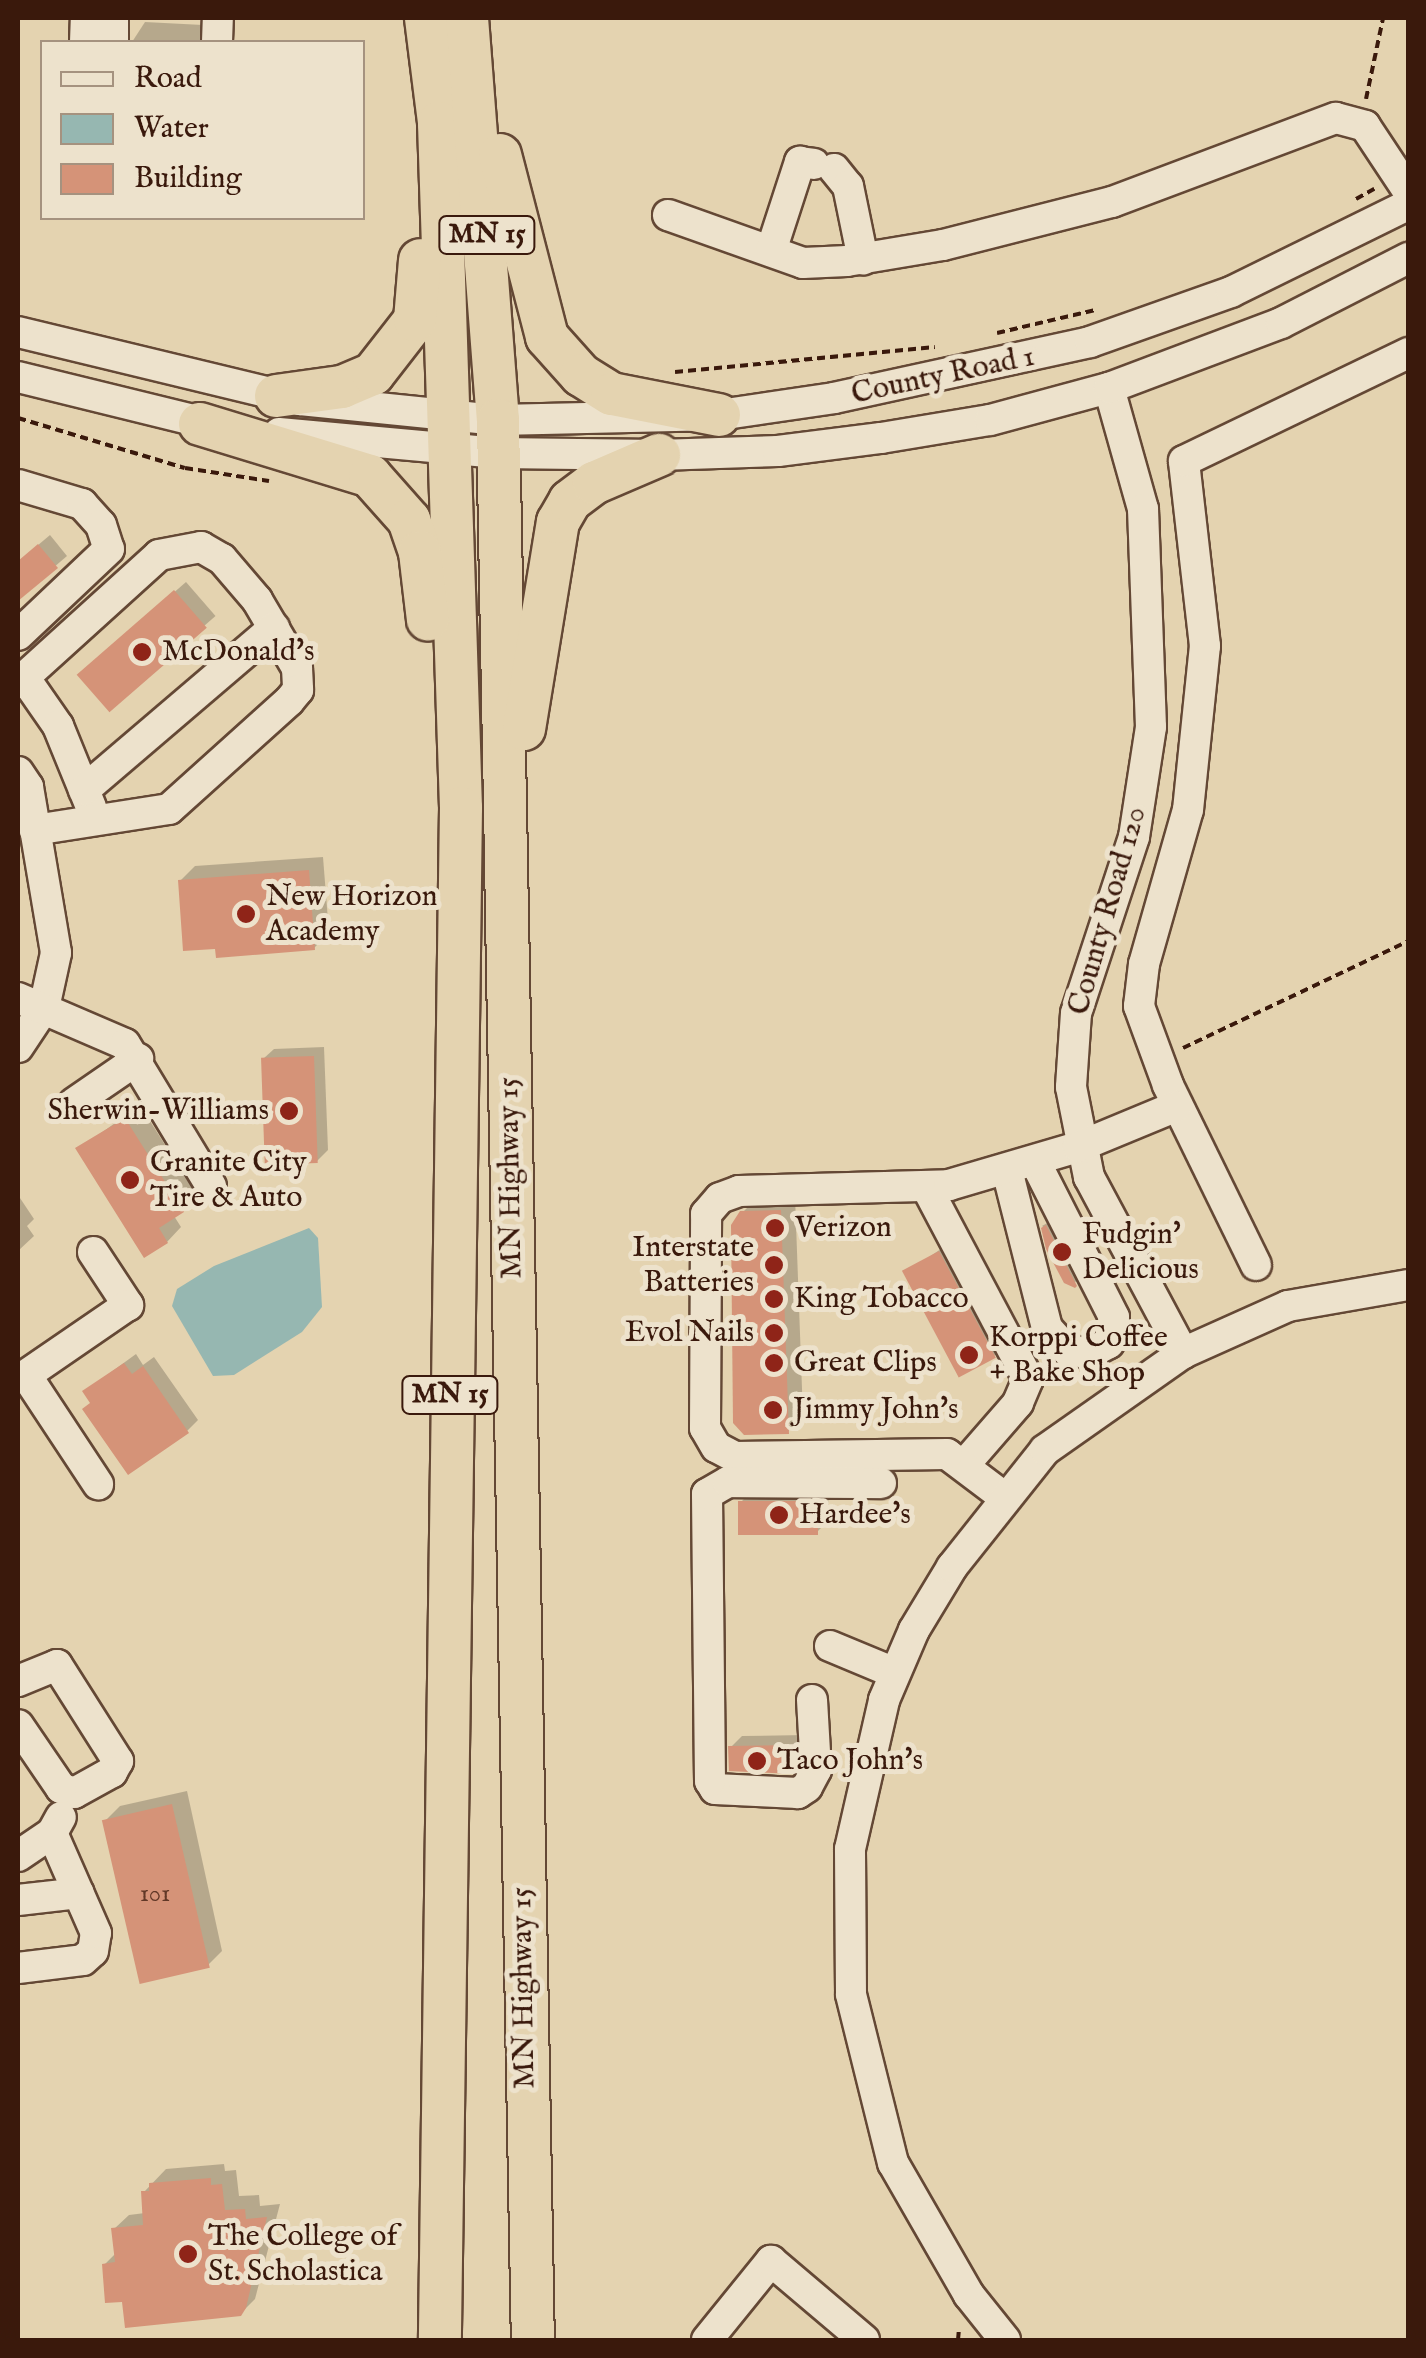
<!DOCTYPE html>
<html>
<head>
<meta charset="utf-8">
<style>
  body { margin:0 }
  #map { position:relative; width:1426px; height:2358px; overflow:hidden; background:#e4d3b0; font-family:"IM FELL English",serif }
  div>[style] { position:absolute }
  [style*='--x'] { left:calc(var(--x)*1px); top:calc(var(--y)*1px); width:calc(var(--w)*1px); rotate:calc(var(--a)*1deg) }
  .water>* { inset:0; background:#96b7b1 }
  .shadow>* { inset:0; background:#0003; transform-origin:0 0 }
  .building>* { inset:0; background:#d59378; transform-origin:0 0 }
  .path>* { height:4px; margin-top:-2px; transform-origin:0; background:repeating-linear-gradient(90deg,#3a190c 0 8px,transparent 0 13px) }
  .roads { filter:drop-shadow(2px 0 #644835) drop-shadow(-2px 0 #644835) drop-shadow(0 2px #644835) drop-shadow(0 -2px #644835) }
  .minor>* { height:30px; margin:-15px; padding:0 15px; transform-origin:15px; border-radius:15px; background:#ede2cc }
  .highway>* { height:42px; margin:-21px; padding:0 21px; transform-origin:21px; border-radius:21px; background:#e4d3b0 }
  .dots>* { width:28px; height:28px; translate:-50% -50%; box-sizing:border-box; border:5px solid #ede2cc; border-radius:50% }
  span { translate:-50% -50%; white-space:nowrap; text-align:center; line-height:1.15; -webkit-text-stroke:10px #ede2cc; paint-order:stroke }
  .number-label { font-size:25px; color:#613827 }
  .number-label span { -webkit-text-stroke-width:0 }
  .shield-label span { padding:2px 8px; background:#ede2cc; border:2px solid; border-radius:8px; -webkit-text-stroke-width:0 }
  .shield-label { font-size:28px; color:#3a190c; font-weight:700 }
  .street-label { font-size:30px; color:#3a190c }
  .poi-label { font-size:30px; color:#3a190c }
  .left { translate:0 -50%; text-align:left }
  .right { translate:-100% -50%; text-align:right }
  .frame { position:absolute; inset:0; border:20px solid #3a190c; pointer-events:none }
  .legend { position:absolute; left:40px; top:40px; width:325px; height:180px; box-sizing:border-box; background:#ede2cc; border:2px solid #a5927f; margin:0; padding:12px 18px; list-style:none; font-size:30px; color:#3a190c }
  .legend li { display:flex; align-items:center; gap:20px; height:50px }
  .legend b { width:50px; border:2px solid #a5927f }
</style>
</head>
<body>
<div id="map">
  <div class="water">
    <div style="clip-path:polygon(309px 1228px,318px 1238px,322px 1307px,302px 1332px,234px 1375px,213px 1376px,172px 1306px,177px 1289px,214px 1266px)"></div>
  </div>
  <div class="shadow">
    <div style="clip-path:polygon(145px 22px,203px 25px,202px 42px,132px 42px)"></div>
    <div style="clip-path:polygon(50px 535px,67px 556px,18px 598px,18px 562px)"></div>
    <div style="left:186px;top:582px;width:45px;height:126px;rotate:49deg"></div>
    <div style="clip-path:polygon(323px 857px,329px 933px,314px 948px,217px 946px,180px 881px,195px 866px)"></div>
    <div style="clip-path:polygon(324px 1047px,328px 1150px,317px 1161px,263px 1059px,274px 1049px)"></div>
    <div style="clip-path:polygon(140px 1105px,197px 1196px,174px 1216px,181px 1227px,167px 1242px,79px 1149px)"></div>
    <div style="clip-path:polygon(18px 1195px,34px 1219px,27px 1226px,34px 1236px,18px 1251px)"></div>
    <div style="clip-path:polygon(795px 1196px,803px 1416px,788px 1431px,742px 1213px,757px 1198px)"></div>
    <div style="left:1051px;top:1221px;width:65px;height:10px;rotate:61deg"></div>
    <div style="clip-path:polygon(951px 1242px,1005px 1345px,994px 1356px,906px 1273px)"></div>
    <div style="clip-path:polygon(136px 1354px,143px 1365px,154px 1357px,198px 1420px,187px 1431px,92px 1402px,85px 1391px)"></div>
    <div style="clip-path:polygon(752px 1491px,828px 1492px,829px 1520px,818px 1531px,741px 1502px)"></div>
    <div style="clip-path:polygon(805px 1735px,803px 1760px,792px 1771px,731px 1747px,742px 1736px)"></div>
    <div style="clip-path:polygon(187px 1791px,222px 1951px,207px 1966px,105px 1821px,120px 1806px)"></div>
    <div style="clip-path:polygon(224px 2164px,225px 2171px,236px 2170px,239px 2196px,259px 2195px,260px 2206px,280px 2204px,255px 2299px,240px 2314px,124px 2299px,104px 2265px,116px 2253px,114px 2229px,129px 2215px,145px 2213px,144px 2192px,166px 2169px)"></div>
  </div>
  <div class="building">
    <div style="clip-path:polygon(38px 544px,58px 568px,18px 601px,18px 561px)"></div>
    <div style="left:174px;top:590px;width:50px;height:129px;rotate:49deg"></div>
    <div style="clip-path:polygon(309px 870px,315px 950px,216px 958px,215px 949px,183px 951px,178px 880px)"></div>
    <div style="left:314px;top:1056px;width:107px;height:53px;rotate:88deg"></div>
    <div style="clip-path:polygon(125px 1118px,184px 1212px,159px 1228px,168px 1243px,144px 1258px,75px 1148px)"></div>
    <div style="clip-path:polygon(781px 1210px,789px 1434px,744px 1435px,733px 1423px,731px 1225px,740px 1211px)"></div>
    <div style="clip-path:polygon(1046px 1225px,1077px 1286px,1075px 1288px,1064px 1283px,1046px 1249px,1041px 1228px)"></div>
    <div style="left:939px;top:1251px;width:121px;height:42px;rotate:62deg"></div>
    <div style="clip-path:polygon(124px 1363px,132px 1374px,143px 1366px,189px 1433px,128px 1475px,82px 1409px,90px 1403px,82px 1391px)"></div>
    <div style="left:738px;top:1501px;width:80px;height:34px"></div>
    <div style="clip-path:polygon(796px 1745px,793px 1774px,729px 1771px,728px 1746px)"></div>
    <div style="left:172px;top:1804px;width:168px;height:72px;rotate:77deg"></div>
    <div style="clip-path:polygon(211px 2178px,211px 2185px,222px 2184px,225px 2210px,245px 2209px,246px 2219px,267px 2217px,246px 2308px,241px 2316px,125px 2328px,122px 2302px,105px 2303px,102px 2264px,115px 2262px,111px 2228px,143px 2225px,141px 2191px,149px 2191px,149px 2183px)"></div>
  </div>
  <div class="path">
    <div style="--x:1366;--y:99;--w:83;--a:-78.1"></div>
    <div style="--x:1356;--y:199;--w:21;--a:-29"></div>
    <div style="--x:997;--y:333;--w:101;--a:-13.2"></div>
    <div style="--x:675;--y:372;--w:261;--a:-5.5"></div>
    <div style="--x:18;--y:418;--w:174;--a:16.7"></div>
    <div style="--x:185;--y:468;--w:85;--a:8.8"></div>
    <div style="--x:1183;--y:1048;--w:249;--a:-25.4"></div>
    <div style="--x:958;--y:2340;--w:12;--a:-85"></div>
  </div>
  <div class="roads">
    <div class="minor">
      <div style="--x:85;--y:42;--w:24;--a:-88"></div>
      <div style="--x:113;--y:42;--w:24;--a:-90"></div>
      <div style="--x:217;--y:42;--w:24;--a:-88"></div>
      <div style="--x:834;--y:169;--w:22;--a:51"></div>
      <div style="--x:848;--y:186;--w:75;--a:78.4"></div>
      <div style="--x:668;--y:215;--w:143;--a:19.6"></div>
      <div style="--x:803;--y:263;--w:44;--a:-2.6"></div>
      <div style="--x:847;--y:261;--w:97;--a:-9.5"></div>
      <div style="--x:943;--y:245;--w:174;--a:-14.3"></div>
      <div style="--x:1112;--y:202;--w:239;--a:-20.6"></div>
      <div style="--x:1336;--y:118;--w:30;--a:15"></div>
      <div style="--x:1365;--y:126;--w:78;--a:56.5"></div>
      <div style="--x:771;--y:251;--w:94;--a:-72"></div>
      <div style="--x:800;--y:162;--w:14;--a:8"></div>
      <div style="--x:18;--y:332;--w:290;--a:13.6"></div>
      <div style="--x:300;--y:400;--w:199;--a:5.8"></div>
      <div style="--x:498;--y:420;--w:221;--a:-1.3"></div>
      <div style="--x:719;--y:415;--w:116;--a:-8.4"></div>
      <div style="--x:834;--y:398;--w:262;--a:-12.3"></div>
      <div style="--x:1090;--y:342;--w:150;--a:-19.5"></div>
      <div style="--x:1231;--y:292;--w:197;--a:-26.2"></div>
      <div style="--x:18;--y:377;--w:206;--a:13.8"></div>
      <div style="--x:1109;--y:388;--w:126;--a:74.3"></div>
      <div style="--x:1143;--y:509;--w:218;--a:87.9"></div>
      <div style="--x:1151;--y:727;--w:111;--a:98.8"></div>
      <div style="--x:1134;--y:837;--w:185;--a:108.2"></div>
      <div style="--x:1076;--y:1013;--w:74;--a:93.9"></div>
      <div style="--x:1071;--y:1087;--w:92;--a:78.7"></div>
      <div style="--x:1089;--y:1177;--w:200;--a:61.9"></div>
      <div style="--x:279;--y:433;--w:220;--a:5.2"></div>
      <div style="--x:498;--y:453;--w:161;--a:0.7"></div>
      <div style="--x:659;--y:455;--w:119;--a:-1.9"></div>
      <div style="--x:778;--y:451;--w:104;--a:-7.2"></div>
      <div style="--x:881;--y:438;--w:110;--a:-9.4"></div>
      <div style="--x:990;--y:420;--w:123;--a:-15.1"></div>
      <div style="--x:1109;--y:388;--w:184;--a:-20.7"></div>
      <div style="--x:1281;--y:323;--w:143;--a:-27.1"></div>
      <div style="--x:18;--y:485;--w:67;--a:16.5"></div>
      <div style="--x:82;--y:504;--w:28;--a:48"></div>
      <div style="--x:101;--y:525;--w:25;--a:72"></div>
      <div style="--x:109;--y:549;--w:125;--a:136.6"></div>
      <div style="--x:24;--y:677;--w:60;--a:55.2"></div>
      <div style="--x:58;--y:726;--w:87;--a:67.8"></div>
      <div style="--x:18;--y:683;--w:190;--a:-42.2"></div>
      <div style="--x:159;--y:555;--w:43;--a:-10.8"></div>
      <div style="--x:201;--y:547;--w:24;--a:30"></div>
      <div style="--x:222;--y:559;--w:54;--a:49.5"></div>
      <div style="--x:257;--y:600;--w:79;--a:59.5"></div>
      <div style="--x:297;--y:668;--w:22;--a:87"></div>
      <div style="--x:298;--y:690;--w:14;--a:129"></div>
      <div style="--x:289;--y:701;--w:161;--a:138"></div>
      <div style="--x:169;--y:809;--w:136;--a:171.1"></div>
      <div style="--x:18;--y:772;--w:18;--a:56"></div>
      <div style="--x:28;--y:787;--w:168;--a:80.4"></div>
      <div style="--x:56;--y:953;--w:56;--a:102.3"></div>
      <div style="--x:44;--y:1008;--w:47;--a:123.7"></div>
      <div style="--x:84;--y:790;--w:250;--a:-40.5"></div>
      <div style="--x:18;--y:998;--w:116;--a:23.3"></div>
      <div style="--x:125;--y:1044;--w:166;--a:58.8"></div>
      <div style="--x:74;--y:1103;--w:78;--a:-34.5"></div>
      <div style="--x:1007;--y:1170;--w:163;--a:75.8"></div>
      <div style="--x:1047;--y:1328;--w:31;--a:48"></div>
      <div style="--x:1068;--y:1351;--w:22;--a:5"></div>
      <div style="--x:1090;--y:1353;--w:21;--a:-28"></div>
      <div style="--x:1109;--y:1343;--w:26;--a:-79"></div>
      <div style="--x:1114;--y:1317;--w:175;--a:-116.9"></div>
      <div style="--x:927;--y:1188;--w:216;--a:62.1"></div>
      <div style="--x:1028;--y:1379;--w:26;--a:113"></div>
      <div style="--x:1018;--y:1403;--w:81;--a:131"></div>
      <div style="--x:93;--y:1252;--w:64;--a:56.6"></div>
      <div style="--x:128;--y:1305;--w:124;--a:145.5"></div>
      <div style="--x:26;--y:1375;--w:131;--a:56.6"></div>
      <div style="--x:1256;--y:1265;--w:200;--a:-116.1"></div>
      <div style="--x:1168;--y:1085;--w:84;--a:-110.2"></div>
      <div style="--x:1139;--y:1006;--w:42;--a:-83.2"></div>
      <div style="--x:1144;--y:964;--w:160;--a:-74.1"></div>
      <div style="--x:1188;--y:810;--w:165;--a:-84.1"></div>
      <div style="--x:1205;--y:646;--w:186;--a:-96.5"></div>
      <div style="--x:1184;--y:461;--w:249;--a:-25.7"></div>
      <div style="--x:1004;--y:1497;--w:71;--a:-143"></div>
      <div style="--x:947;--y:1454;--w:212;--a:179.2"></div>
      <div style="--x:735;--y:1457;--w:21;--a:-152"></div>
      <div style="--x:716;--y:1447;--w:22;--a:-120"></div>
      <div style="--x:705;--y:1428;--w:214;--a:-89.7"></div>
      <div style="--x:706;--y:1214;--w:21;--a:-49"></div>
      <div style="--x:720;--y:1198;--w:20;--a:-20"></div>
      <div style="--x:739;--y:1191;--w:210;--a:-1.6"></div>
      <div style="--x:949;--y:1185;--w:134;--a:-16.4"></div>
      <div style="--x:1078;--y:1147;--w:107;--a:-22.5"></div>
      <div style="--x:830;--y:1646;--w:70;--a:22.6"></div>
      <div style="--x:18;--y:1681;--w:42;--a:-22.3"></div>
      <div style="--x:57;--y:1665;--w:114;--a:57.6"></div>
      <div style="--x:118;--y:1761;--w:13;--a:119"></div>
      <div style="--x:112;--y:1772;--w:43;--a:151.1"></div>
      <div style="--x:74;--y:1793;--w:14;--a:-159"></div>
      <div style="--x:61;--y:1788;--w:76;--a:-124.3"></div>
      <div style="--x:812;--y:1700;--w:70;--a:86.7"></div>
      <div style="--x:816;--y:1770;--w:19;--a:118"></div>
      <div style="--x:807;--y:1787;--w:11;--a:146"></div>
      <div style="--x:798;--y:1793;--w:83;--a:-177.2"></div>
      <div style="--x:715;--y:1789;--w:9;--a:-122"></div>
      <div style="--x:710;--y:1781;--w:287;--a:-90.6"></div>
      <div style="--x:707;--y:1494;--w:24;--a:-30"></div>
      <div style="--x:728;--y:1482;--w:153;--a:0.4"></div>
      <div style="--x:18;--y:1856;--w:41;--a:-34.1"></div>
      <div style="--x:52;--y:1833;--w:18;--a:-61"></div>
      <div style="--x:18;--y:1900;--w:61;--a:-6.5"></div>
      <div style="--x:18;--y:1968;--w:65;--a:-7"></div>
      <div style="--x:83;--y:1960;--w:13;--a:-42"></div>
      <div style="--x:93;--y:1951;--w:18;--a:-81"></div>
      <div style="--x:96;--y:1933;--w:109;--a:-113.7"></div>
      <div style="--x:707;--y:2340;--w:102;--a:-51"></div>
      <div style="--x:771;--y:2261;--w:122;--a:40.3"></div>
      <div style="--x:1005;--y:2340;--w:58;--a:-128.7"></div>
      <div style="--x:969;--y:2295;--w:152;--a:-119.9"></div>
      <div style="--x:893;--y:2163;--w:174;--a:-104"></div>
      <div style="--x:851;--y:1994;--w:145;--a:-90.4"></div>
      <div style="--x:850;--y:1849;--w:153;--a:-77.1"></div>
      <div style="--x:884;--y:1700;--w:76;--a:-66.8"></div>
      <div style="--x:914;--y:1630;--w:74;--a:-58.9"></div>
      <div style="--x:952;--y:1567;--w:149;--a:-51.5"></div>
      <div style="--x:1045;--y:1450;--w:169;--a:-35.1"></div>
      <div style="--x:1183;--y:1353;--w:115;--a:-24.1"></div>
      <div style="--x:1288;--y:1306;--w:122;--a:-9.9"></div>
    </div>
    <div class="highway">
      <div style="--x:426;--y:18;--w:106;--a:82.9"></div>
      <div style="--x:439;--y:123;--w:685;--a:88.16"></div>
      <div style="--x:461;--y:808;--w:1532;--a:90.79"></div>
      <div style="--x:467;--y:18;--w:403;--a:85.6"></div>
      <div style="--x:498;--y:420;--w:1920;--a:88.96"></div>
      <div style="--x:500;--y:155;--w:188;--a:75.5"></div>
      <div style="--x:547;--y:337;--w:51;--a:48.2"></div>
      <div style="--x:581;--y:375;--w:36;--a:32"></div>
      <div style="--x:612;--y:394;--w:109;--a:11.1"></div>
      <div style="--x:276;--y:396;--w:67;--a:-7.8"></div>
      <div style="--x:342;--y:387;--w:34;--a:-23"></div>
      <div style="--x:373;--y:374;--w:68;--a:-52.1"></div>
      <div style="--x:415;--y:320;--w:60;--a:-85.2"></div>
      <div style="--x:200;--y:424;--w:178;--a:17"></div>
      <div style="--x:370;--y:476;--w:59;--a:48.4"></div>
      <div style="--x:409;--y:520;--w:34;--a:71"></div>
      <div style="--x:420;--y:552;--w:68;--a:83.3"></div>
      <div style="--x:524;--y:729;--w:210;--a:-80.7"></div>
      <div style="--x:558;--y:522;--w:24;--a:-60"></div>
      <div style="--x:570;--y:501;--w:30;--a:-37"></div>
      <div style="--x:594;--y:483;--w:71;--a:-23.3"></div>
    </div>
  </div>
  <div class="dots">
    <div style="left:142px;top:652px;background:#8f2418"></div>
    <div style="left:246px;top:914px;background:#8f2418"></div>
    <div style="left:289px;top:1111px;background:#8f2418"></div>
    <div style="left:130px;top:1180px;background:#8f2418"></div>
    <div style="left:775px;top:1228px;background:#8f2418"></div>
    <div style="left:1062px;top:1252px;background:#8f2418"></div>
    <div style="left:774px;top:1265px;background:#8f2418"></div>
    <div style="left:774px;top:1299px;background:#8f2418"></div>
    <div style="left:774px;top:1333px;background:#8f2418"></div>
    <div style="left:969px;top:1355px;background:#8f2418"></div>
    <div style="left:774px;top:1363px;background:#8f2418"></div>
    <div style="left:773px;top:1410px;background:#8f2418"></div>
    <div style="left:779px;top:1515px;background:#8f2418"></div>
    <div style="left:757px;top:1761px;background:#8f2418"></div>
    <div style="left:188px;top:2254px;background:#8f2418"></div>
  </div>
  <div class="number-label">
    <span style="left:155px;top:1894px">101</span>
  </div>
  <div class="shield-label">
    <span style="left:487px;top:235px">MN 15</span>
    <span style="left:450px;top:1395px">MN 15</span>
  </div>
  <div class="street-label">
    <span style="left:943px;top:376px;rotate:-12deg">County Road 1</span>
    <span style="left:1108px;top:911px;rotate:-74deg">County Road 120</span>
    <span style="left:511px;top:1178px;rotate:-91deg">MN Highway 15</span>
    <span style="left:524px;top:1988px;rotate:-91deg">MN Highway 15</span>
  </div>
  <div class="poi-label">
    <span class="left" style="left:162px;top:652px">McDonald's</span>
    <span class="left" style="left:266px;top:914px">New Horizon<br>Academy</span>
    <span class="right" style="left:269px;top:1111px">Sherwin-Williams</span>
    <span class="left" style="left:150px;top:1180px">Granite City<br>Tire &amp; Auto</span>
    <span class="left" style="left:795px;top:1228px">Verizon</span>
    <span class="left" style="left:1082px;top:1252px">Fudgin'<br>Delicious</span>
    <span class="right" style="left:754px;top:1265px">Interstate<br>Batteries</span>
    <span class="left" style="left:794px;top:1299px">King Tobacco</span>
    <span class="right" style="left:754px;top:1333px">Evol Nails</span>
    <span class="left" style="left:989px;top:1355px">Korppi Coffee<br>+ Bake Shop</span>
    <span class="left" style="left:794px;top:1363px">Great Clips</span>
    <span class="left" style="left:793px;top:1410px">Jimmy John's</span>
    <span class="left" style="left:799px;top:1515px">Hardee's</span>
    <span class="left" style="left:777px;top:1761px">Taco John's</span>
    <span class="left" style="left:208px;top:2254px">The College of<br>St. Scholastica</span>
  </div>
  <div class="frame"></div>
  <ul class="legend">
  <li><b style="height:12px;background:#ede2cc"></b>Road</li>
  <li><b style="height:28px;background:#96b7b1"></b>Water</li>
  <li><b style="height:28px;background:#d59378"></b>Building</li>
  </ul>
</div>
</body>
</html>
